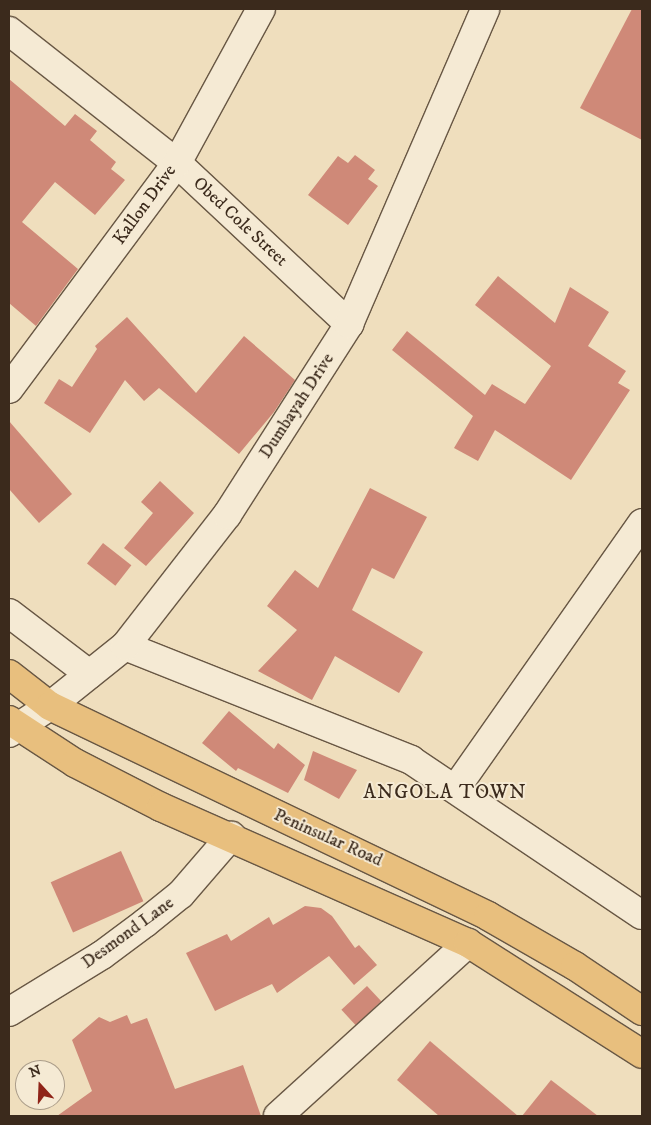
<!DOCTYPE html>
<html>
<head>
<meta charset="utf-8">
<style>
  body { margin:0 }
  #map { position:relative; width:651px; height:1125px; overflow:hidden; background:#efdebd; font-family:"IM FELL DW Pica",serif }
  div>[style] { position:absolute }
  [style*='--x'] { left:calc(var(--x)*1px); top:calc(var(--y)*1px); width:calc(var(--w)*1px); rotate:calc(var(--a)*1deg) }
  .building>* { inset:0; background:#cf8978; transform-origin:0 0 }
  .roads { filter:drop-shadow(1px 0 #685744) drop-shadow(-1px 0 #685744) drop-shadow(0 1px #685744) drop-shadow(0 -1px #685744) }
  .minor>* { height:28px; margin:-14px; padding:0 14px; transform-origin:14px; border-radius:14px; background:#f5ead4 }
  .primary>* { height:28px; margin:-14px; padding:0 14px; transform-origin:14px; border-radius:14px; background:#e8bf7e }
  span { translate:-50% -50%; white-space:nowrap; text-align:center; line-height:1.15; -webkit-text-stroke:4px #f5ead4; paint-order:stroke }
  .street-label { font-size:18px; color:#3b2a1c }
  .quarter-label { font-size:20px; color:#3b2a1c; letter-spacing:1px }
  .frame { position:absolute; inset:0; border:10px solid #3b2a1c; pointer-events:none }
  .north { position:absolute; left:15px; top:1060px; width:50px; height:50px; box-sizing:border-box; background:#f5ead4; border:1px solid #ab9d8a; border-radius:50%; rotate:340deg; font-size:14px; font-weight:700; line-height:20px; text-align:center; color:#3b2a1c }
  .north::after { content:''; display:block; margin:auto; width:18px; height:22px; background:#8f2418; clip-path:polygon(50% 0,100% 100%,50% 72%,0 100%) }
</style>
</head>
<body>
<div id="map">
  <div class="building">
    <div style="clip-path:polygon(632px 9px,642px 9px,642px 140px,580px 108px)"></div>
    <div style="clip-path:polygon(9px 79px,65px 126px,75px 114px,97px 131px,90px 140px,116px 162px,111px 169px,125px 180px,95px 215px,55px 182px,22px 222px,78px 269px,36px 326px,9px 303px)"></div>
    <div style="clip-path:polygon(355px 155px,375px 170px,368px 179px,378px 186px,348px 225px,308px 195px,338px 156px,348px 163px)"></div>
    <div style="clip-path:polygon(498px 276px,555px 323px,570px 287px,609px 312px,588px 346px,626px 371px,618px 383px,630px 390px,571px 480px,495px 430px,478px 461px,454px 448px,473px 416px,392px 350px,407px 331px,485px 395px,492px 384px,525px 404px,551px 366px,475px 305px)"></div>
    <div style="clip-path:polygon(127px 317px,196px 393px,244px 336px,295px 380px,274px 412px,239px 454px,159px 388px,144px 401px,125px 380px,90px 433px,44px 403px,59px 379px,72px 387px,97px 349px,95px 346px)"></div>
    <div style="clip-path:polygon(9px 421px,72px 494px,39px 523px,9px 489px)"></div>
    <div style="clip-path:polygon(160px 481px,194px 513px,146px 566px,124px 548px,153px 513px,141px 502px)"></div>
    <div style="clip-path:polygon(370px 488px,427px 517px,394px 579px,372px 568px,352px 610px,423px 652px,399px 693px,335px 656px,312px 700px,258px 671px,297px 630px,267px 606px,295px 570px,318px 588px)"></div>
    <div style="left:103px;top:543px;width:36px;height:26px;rotate:38deg"></div>
    <div style="clip-path:polygon(229px 711px,274px 749px,278px 743px,305px 765px,288px 793px,238px 768px,236px 771px,202px 743px)"></div>
    <div style="clip-path:polygon(313px 751px,357px 770px,339px 799px,304px 780px)"></div>
    <div style="left:121px;top:851px;width:55px;height:77px;rotate:66deg"></div>
    <div style="clip-path:polygon(305px 906px,321px 908px,332px 916px,355px 948px,359px 945px,377px 965px,354px 985px,329px 956px,277px 993px,272px 984px,215px 1011px,186px 953px,227px 934px,231px 941px,269px 917px,273px 925px)"></div>
    <div style="left:367px;top:986px;width:21px;height:35px;rotate:47deg"></div>
    <div style="clip-path:polygon(127px 1015px,131px 1024px,147px 1018px,175px 1089px,243px 1065px,261px 1116px,57px 1116px,92px 1091px,72px 1040px,99px 1017px,110px 1022px)"></div>
    <div style="clip-path:polygon(430px 1041px,518px 1116px,439px 1116px,397px 1080px)"></div>
    <div style="clip-path:polygon(551px 1080px,598px 1116px,522px 1116px)"></div>
  </div>
  <div class="roads">
    <div class="minor">
      <div style="--x:9;--y:31;--w:214;--a:38.2"></div>
      <div style="--x:177;--y:163;--w:236;--a:43.1"></div>
      <div style="--x:9;--y:389;--w:282;--a:-53.4"></div>
      <div style="--x:177;--y:163;--w:175;--a:-61.4"></div>
      <div style="--x:9;--y:613;--w:101;--a:37.3"></div>
      <div style="--x:125;--y:646;--w:308;--a:21.7"></div>
      <div style="--x:411;--y:760;--w:278;--a:33.9"></div>
      <div style="--x:9;--y:733;--w:49;--a:-33.4"></div>
      <div style="--x:50;--y:706;--w:96;--a:-38.7"></div>
      <div style="--x:125;--y:646;--w:166;--a:-52.1"></div>
      <div style="--x:227;--y:515;--w:227;--a:-57.4"></div>
      <div style="--x:349;--y:324;--w:343;--a:-66.6"></div>
      <div style="--x:456;--y:788;--w:324;--a:-54.9"></div>
      <div style="--x:9;--y:1012;--w:109;--a:-31.5"></div>
      <div style="--x:102;--y:955;--w:54;--a:-36.7"></div>
      <div style="--x:145;--y:923;--w:46;--a:-38.9"></div>
      <div style="--x:181;--y:894;--w:77;--a:-49.2"></div>
      <div style="--x:278;--y:1116;--w:257;--a:-42.3"></div>
    </div>
    <div class="primary">
      <div style="--x:9;--y:674;--w:52;--a:38"></div>
      <div style="--x:50;--y:706;--w:486;--a:25.6"></div>
      <div style="--x:488;--y:916;--w:100;--a:29.9"></div>
      <div style="--x:575;--y:966;--w:81;--a:33.9"></div>
      <div style="--x:9;--y:720;--w:79;--a:33.1"></div>
      <div style="--x:75;--y:763;--w:97;--a:27.1"></div>
      <div style="--x:161;--y:807;--w:336;--a:23.9"></div>
      <div style="--x:468;--y:943;--w:206;--a:32.5"></div>
    </div>
  </div>
  <div class="street-label">
    <span style="left:145px;top:205px;rotate:-54deg">Kallon Drive</span>
    <span style="left:240px;top:222px;rotate:43deg">Obed Cole Street</span>
    <span style="left:297px;top:406px;rotate:-57deg">Dumbayah Drive</span>
    <span style="left:328px;top:838px;rotate:24deg">Peninsular Road</span>
    <span style="left:128px;top:933px;rotate:-36deg">Desmond Lane</span>
  </div>
  <div class="quarter-label">
    <span style="left:445px;top:792px">ANGOLA TOWN</span>
  </div>
  <div class="frame"></div>
  <div class="north">N</div>
</div>
</body>
</html>
